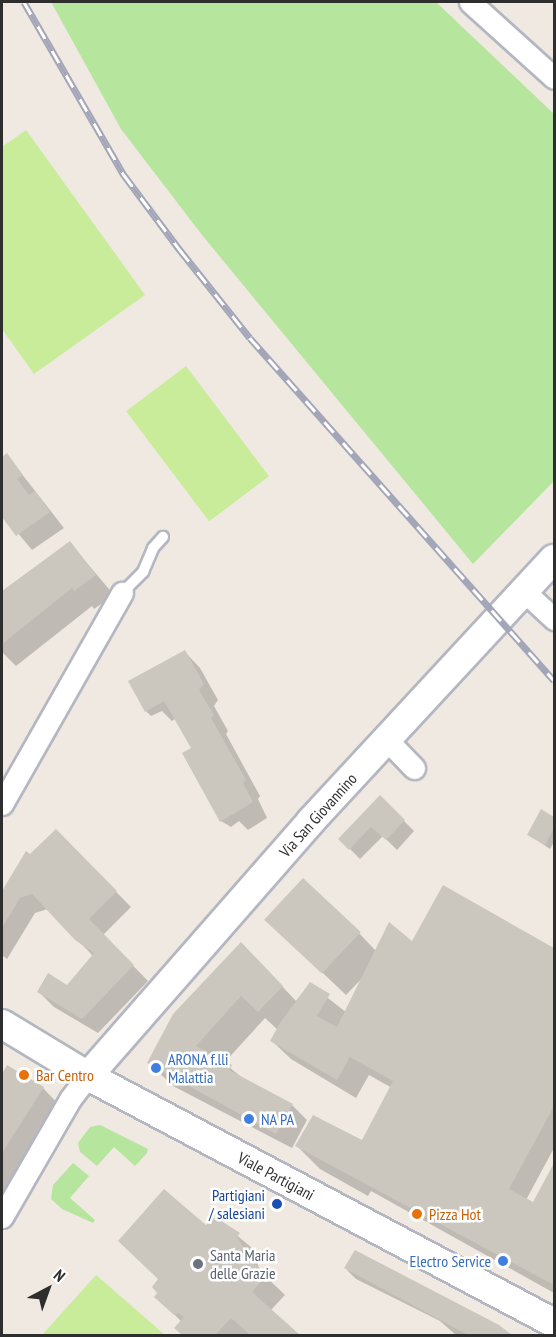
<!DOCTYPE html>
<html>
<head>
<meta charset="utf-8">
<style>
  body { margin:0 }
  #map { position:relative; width:556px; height:1337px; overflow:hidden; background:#efe9e1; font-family:"PT Sans Narrow",sans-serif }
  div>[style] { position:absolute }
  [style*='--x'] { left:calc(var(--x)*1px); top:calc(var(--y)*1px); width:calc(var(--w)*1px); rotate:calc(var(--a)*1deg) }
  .green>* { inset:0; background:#b6e59e }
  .pitch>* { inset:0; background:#c9ec9a; transform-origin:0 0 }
  .shadow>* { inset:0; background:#0003 }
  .building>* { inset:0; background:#cbc7bf; transform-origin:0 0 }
  .roads { filter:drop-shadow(2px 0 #b4b7c1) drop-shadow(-2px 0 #b4b7c1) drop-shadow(0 2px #b4b7c1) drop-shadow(0 -2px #b4b7c1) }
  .lane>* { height:10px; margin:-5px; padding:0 5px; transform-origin:5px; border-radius:5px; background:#fff }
  .street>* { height:21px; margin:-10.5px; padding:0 10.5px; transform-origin:10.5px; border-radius:10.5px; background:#fff }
  .secondary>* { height:28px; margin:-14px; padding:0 14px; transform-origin:14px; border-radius:14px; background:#fff }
  .rail>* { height:7px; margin-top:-3.5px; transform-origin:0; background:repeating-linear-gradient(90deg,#fff 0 14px,#a3a6b8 0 28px); box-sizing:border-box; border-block:2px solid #a3a6b8 }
  .dots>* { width:16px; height:16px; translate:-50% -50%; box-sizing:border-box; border:3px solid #fff; border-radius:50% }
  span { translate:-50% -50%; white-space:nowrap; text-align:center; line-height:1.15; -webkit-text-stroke:5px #fff; paint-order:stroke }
  .street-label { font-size:16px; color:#2e2e2e }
  .shop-label { font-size:16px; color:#366cbe }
  .left { translate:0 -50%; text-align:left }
  .right { translate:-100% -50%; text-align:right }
  .food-label { font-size:16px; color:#c56008 }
  .transit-label { font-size:16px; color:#164399 }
  .worship-label { font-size:16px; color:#5b616d }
  .frame { position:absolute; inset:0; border:3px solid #2e2e2e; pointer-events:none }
  .north { position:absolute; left:18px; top:1259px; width:60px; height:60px; -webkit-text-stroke:4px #fff; paint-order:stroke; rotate:41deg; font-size:16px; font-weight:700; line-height:24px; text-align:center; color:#2e2e2e }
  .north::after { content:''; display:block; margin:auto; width:21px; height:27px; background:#2e2e2e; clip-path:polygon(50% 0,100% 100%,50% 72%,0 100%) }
</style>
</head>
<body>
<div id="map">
  <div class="green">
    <div style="clip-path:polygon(51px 2px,436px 2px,554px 114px,554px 481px,473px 564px,202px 235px,121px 129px)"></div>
    <div style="clip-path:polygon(100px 1125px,148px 1149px,147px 1153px,135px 1166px,114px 1147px,97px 1166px,80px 1152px,78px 1143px,90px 1127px)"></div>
    <div style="clip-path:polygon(73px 1163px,89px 1176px,70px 1198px,95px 1220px,93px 1223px,62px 1209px,51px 1199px,53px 1185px)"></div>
  </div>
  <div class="pitch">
    <div style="clip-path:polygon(26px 130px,145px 295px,34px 374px,2px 329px,2px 147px)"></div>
    <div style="left:186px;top:366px;width:138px;height:75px;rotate:53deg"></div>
    <div style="clip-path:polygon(96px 1275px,165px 1335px,42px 1335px)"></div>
  </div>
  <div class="shadow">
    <div style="clip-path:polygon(7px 455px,64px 528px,32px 550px,2px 514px,2px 459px)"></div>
    <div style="clip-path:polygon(70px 543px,114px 595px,94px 609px,92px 606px,16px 666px,2px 652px,2px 593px)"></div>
    <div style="clip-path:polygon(185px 652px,200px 668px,218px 700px,214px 706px,228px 731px,226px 734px,260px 796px,258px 799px,267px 818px,248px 830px,239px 821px,231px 827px,221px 821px,193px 748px,176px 718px,172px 721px,162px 711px,151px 716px,146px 711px)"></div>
    <div style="clip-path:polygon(380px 797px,414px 831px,397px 850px,383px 836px,360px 859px,340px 839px)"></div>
    <div style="clip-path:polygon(542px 811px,554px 819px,554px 842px,550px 849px,529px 835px)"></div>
    <div style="clip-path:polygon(56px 831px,131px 907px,103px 935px,148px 981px,98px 1033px,54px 1007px,39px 992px,67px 987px,93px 956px,48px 909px,35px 913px,7px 959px,2px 955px,2px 894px,27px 854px,30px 856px)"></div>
    <div style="clip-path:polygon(485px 912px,554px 950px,554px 1148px,526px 1200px,533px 1204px,554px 1167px,554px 1293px,371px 1191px,368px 1196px,320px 1169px,297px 1146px,362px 1142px,392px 1088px,369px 1075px,356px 1098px,291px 1059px,272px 1041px,278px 1030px,265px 1018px,224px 1063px,245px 1080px,292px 1105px,307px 1120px,292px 1148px,173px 1086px,149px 1063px,264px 967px,296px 1001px,310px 984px,347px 1013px,367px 973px,346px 995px,266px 919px,359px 933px,375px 950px,412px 944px)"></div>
    <div style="clip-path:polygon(7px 1067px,43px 1088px,66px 1112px,2px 1214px,2px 1077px)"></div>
    <div style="clip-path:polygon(216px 1218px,258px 1253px,255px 1256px,260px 1271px,285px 1295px,270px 1311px,297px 1336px,184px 1336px,176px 1328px,182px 1322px,156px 1297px)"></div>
    <div style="clip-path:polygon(345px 1268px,498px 1326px,510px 1336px,457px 1336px,440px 1321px,356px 1279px)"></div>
  </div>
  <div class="building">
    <div style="clip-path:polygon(7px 453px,23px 475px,17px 479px,29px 495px,35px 491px,50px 512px,16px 536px,2px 517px,2px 457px)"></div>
    <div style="clip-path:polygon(70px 541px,96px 575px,74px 591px,72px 588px,2px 644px,2px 591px)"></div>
    <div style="clip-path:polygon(185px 650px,204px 684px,199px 690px,214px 715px,211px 718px,246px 780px,243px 783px,253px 802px,220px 822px,182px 753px,191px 748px,164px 701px,145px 712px,128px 681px)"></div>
    <div style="clip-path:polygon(380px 795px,405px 820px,386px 840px,371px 827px,349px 850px,338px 839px)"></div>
    <div style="clip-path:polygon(541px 809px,554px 817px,554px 828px,545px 845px,527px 835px)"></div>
    <div style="clip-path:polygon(56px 829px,117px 891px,89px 919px,134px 965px,82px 1019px,37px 992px,48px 973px,67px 985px,94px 953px,75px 940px,32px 894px,20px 898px,2px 928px,2px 891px,26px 851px,30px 854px)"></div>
    <div style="left:303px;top:878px;width:79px;height:57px;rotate:43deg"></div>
    <div style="clip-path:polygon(443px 885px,554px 948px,554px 1106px,509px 1189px,533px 1202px,554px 1163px,554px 1285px,295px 1146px,313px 1115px,362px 1140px,393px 1081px,350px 1057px,337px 1080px,270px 1041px,280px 1023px,310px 982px,330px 994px,317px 1016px,337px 1027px,389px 922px,412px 941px)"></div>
    <div style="clip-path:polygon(241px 942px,283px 986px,258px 1012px,241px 996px,196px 1046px,232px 1065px,229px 1070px,293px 1104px,276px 1134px,147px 1063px,173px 1014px)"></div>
    <div style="clip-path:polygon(7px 1065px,44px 1087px,2px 1153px,2px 1074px)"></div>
    <div style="clip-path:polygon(164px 1189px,206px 1225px,215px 1217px,240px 1233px,237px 1237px,244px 1248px,242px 1253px,267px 1275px,252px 1292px,300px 1335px,250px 1335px,231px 1318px,215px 1335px,182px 1335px,174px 1328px,184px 1317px,178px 1313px,174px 1315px,154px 1297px,157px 1293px,152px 1287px,158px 1279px,118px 1241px)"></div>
    <div style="clip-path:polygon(355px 1250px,499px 1325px,512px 1335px,468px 1335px,344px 1268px)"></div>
  </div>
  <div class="roads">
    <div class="lane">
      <div style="--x:122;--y:593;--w:30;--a:-45"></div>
      <div style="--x:143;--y:572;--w:26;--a:-67"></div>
      <div style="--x:153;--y:548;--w:15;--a:-48"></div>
    </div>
    <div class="street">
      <div style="--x:470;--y:2;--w:113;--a:42.1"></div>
      <div style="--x:525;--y:592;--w:40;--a:43"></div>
      <div style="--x:387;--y:740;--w:39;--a:46"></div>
      <div style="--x:2;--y:804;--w:243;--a:-60.4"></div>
      <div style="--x:2;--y:1217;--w:136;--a:-60"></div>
      <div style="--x:70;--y:1099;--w:29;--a:-52"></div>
    </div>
    <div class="secondary">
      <div style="--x:2;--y:1024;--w:100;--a:31.2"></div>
      <div style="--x:88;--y:1076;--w:527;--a:27.93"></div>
      <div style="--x:88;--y:1076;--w:339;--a:-48.8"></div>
      <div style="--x:311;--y:821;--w:357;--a:-47.2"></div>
    </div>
  </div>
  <div class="rail">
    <div style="--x:24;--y:2;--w:200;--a:60"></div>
    <div style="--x:124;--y:175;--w:94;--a:53.3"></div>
    <div style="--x:180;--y:250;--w:112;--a:51.5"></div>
    <div style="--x:250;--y:338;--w:458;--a:48.4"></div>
  </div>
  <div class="dots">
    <div style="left:156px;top:1068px;background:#3f7fe0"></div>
    <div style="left:24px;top:1075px;background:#e8710a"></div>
    <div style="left:249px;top:1119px;background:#3f7fe0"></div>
    <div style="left:277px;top:1204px;background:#1a4fb4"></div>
    <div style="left:417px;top:1214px;background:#e8710a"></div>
    <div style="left:503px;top:1261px;background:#3f7fe0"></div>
    <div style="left:198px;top:1264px;background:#6b7280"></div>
  </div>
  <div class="street-label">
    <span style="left:318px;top:815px;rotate:-48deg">Via San Giovannino</span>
    <span style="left:276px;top:1176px;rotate:28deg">Viale Partigiani</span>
  </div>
  <div class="shop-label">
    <span class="left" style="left:168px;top:1068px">ARONA f.lli<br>Malattia</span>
    <span class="left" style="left:261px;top:1119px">NA PA</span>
    <span class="right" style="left:491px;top:1261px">Electro Service</span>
  </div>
  <div class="food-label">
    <span class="left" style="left:36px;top:1075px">Bar Centro</span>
    <span class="left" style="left:429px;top:1214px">Pizza Hot</span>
  </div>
  <div class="transit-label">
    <span class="right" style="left:265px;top:1204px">Partigiani<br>/ salesiani</span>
  </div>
  <div class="worship-label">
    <span class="left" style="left:210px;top:1264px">Santa Maria<br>delle Grazie</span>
  </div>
  <div class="frame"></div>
  <div class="north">N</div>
</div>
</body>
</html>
